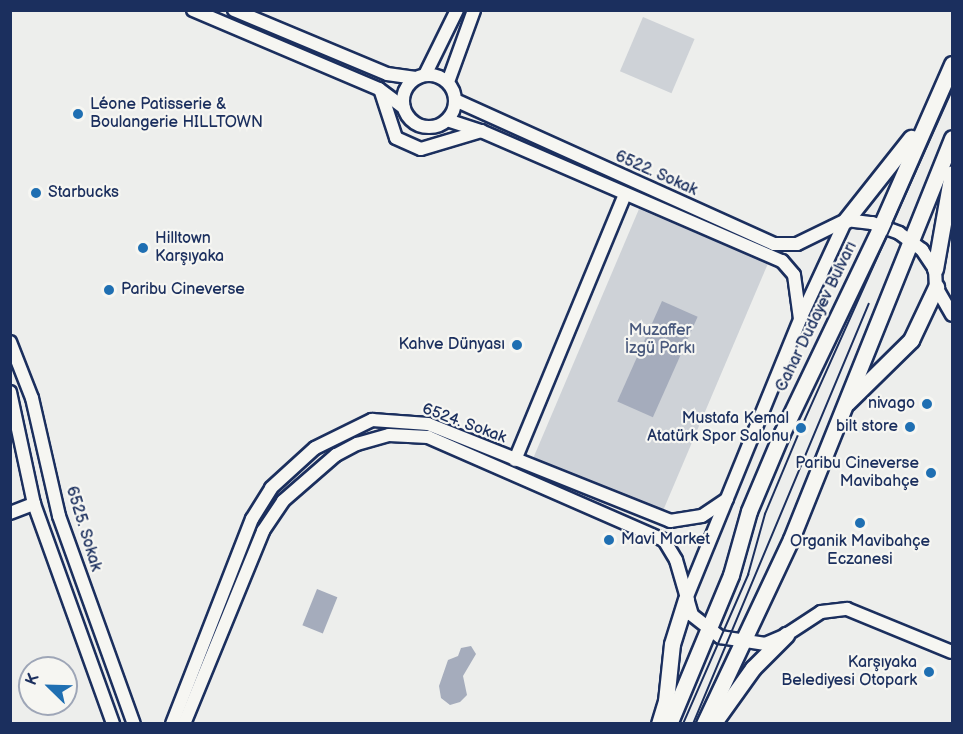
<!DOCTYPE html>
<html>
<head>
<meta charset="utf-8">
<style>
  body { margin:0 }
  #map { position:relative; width:963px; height:734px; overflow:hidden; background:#edeeec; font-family:"Balsamiq Sans",sans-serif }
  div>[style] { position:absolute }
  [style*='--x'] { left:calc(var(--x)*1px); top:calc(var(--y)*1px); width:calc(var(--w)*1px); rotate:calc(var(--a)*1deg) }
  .green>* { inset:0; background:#ced2d7; transform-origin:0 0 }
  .water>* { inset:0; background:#a5acbc; transform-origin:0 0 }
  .roads { filter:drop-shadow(2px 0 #1b2f5e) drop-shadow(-2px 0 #1b2f5e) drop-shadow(0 2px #1b2f5e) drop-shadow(0 -2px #1b2f5e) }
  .minor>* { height:12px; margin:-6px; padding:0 6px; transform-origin:6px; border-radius:6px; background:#f6f6f2 }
  .minor>.ring { margin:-6px; padding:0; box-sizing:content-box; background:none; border:12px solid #f6f6f2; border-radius:50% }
  .major>* { height:15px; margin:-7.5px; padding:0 7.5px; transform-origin:7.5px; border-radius:7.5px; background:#f6f6f2 }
  .tram>* { height:1.5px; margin:-0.75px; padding:0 0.75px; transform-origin:0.75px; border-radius:0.75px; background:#1b2f5e }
  .dots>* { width:16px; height:16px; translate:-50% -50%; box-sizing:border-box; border:3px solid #f6f6f2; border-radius:50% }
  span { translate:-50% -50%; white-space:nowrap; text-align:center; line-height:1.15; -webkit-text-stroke:4.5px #f6f6f2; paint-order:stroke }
  .poi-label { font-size:16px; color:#1b2f5e }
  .left { translate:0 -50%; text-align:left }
  .right { translate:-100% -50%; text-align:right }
  .street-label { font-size:16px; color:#1b2f5e }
  .park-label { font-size:16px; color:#48587c }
  .frame { position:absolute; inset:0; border:12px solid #1b2f5e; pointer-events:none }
  .north { position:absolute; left:18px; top:656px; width:60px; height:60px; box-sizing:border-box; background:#f6f6f2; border:2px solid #9ea6b7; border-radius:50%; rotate:293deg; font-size:16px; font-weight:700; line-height:24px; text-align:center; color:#1b2f5e }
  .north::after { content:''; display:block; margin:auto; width:21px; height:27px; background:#1f6fb2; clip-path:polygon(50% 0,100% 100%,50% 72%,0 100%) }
</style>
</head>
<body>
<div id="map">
  <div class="green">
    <div style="left:643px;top:17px;width:56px;height:59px;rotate:23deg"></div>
    <div style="left:639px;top:209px;width:140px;height:270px;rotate:23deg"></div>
  </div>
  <div class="water">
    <div style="left:662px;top:301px;width:39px;height:110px;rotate:24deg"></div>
    <div style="left:317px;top:589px;width:22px;height:39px;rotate:22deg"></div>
    <div style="clip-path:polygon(471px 646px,476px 654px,463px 676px,467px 695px,460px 702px,450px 705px,441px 698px,439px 686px,448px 660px,458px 656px,461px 648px)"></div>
  </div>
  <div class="roads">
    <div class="minor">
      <div style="--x:193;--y:10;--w:202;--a:23"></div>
      <div style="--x:379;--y:89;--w:31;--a:37"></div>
      <div style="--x:234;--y:10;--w:166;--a:22.7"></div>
      <div style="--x:387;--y:74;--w:29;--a:8"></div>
      <div style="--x:425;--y:75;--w:72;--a:-63.8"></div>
      <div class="ring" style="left:403px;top:75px;width:40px;height:40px"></div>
      <div style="--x:448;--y:82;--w:77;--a:-70.1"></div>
      <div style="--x:381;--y:92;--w:48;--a:71.9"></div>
      <div style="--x:396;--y:138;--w:27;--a:24"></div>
      <div style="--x:421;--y:149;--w:63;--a:-16.7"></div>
      <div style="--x:455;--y:100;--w:350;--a:24.3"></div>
      <div style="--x:774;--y:244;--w:23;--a:0"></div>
      <div style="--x:797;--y:244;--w:55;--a:-26.1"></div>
      <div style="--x:846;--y:220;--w:26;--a:7"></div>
      <div style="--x:872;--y:223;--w:29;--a:20"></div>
      <div style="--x:899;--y:233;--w:29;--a:36"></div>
      <div style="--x:922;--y:250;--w:23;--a:56"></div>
      <div style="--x:935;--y:269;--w:18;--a:87"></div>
      <div style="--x:936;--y:287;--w:32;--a:60"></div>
      <div style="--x:447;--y:120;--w:36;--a:18"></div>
      <div style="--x:481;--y:131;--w:328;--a:23.4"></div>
      <div style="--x:782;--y:261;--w:18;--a:49"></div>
      <div style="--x:794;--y:275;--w:44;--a:82.2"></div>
      <div style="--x:10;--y:342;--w:60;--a:68.6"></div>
      <div style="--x:32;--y:398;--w:121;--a:77.1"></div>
      <div style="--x:59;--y:516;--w:221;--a:70.2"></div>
      <div style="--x:10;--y:392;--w:115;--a:77.9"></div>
      <div style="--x:34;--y:504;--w:234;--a:70.2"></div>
      <div style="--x:515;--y:460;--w:288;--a:-67.5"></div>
      <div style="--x:10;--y:513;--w:26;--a:-21"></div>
      <div style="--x:686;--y:599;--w:302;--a:-67.8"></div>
      <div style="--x:800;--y:319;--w:109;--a:-65.1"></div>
      <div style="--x:172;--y:724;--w:220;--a:-68.7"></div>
      <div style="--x:252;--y:519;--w:36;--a:-58"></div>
      <div style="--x:271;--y:488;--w:59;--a:-42.3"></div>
      <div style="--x:315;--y:448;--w:64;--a:-26.2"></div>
      <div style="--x:372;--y:420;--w:56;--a:4.1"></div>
      <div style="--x:428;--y:424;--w:261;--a:21.8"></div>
      <div style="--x:670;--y:521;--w:32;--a:-9"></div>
      <div style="--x:702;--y:516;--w:30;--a:-34"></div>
      <div style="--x:184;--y:724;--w:209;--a:-67.7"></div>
      <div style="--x:263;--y:531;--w:36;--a:-56"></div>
      <div style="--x:283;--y:501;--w:70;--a:-41"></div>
      <div style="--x:336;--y:455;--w:24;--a:-28"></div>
      <div style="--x:357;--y:444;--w:33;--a:-16"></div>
      <div style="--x:389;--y:435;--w:39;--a:3"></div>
      <div style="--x:428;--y:437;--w:257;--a:23.6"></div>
      <div style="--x:664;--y:540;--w:23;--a:59"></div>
      <div style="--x:676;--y:560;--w:57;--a:73.8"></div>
      <div style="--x:692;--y:615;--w:36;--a:38"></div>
      <div style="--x:720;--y:637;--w:46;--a:8.8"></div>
      <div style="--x:765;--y:644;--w:23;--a:-23"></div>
      <div style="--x:786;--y:635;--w:42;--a:-33.3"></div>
      <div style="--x:821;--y:612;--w:26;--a:-7"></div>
      <div style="--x:847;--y:609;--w:113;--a:22.3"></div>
    </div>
    <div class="major">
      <div style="--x:846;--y:220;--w:105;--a:-51.6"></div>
      <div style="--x:935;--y:269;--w:97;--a:-80"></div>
      <div style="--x:847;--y:403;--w:90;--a:-44.5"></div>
      <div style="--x:911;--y:340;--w:59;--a:-64.7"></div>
      <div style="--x:659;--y:724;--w:24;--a:-73"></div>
      <div style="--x:666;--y:701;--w:57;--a:-84"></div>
      <div style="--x:672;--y:644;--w:47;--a:-72.7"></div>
      <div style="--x:669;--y:724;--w:161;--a:-67.4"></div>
      <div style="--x:731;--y:575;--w:66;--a:-74.3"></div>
      <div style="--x:749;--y:511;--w:85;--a:-67.1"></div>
      <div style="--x:782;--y:433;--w:229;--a:-64.4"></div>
      <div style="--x:881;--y:226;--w:177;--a:-66.3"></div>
      <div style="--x:704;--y:724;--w:204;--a:-64.8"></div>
      <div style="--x:791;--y:539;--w:432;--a:-68.1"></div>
      <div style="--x:713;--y:724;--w:69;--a:-54.5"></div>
      <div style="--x:753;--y:668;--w:47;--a:-45"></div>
    </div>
  </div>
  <div class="tram">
    <div style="--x:683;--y:724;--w:163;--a:-66.4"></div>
    <div style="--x:748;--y:575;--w:63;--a:-74.4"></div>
    <div style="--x:765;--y:514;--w:93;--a:-67.3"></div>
    <div style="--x:801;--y:428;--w:369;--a:-65.9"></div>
    <div style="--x:693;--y:724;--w:455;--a:-67.3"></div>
  </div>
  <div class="dots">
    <div style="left:78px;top:114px;background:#1f6fb2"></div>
    <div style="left:36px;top:193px;background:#1f6fb2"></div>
    <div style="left:143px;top:248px;background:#1f6fb2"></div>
    <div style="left:109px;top:290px;background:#1f6fb2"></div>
    <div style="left:517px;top:345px;background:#1f6fb2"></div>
    <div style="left:927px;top:404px;background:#1f6fb2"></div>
    <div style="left:910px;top:427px;background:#1f6fb2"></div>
    <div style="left:801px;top:428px;background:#1f6fb2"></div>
    <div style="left:931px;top:473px;background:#1f6fb2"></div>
    <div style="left:860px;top:523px;background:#1f6fb2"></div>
    <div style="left:609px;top:540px;background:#1f6fb2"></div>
    <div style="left:929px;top:672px;background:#1f6fb2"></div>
  </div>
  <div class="poi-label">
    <span class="left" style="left:90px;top:114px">Léone Patisserie &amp;<br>Boulangerie HILLTOWN</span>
    <span class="left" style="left:48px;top:193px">Starbucks</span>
    <span class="left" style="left:155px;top:248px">Hilltown<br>Karşıyaka</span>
    <span class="left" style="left:121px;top:290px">Paribu Cineverse</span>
    <span class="right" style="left:505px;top:345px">Kahve Dünyası</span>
    <span class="right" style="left:915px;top:404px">nivago</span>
    <span class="right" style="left:789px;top:428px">Mustafa Kemal<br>Atatürk Spor Salonu</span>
    <span class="right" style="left:898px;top:427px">bilt store</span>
    <span class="right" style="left:919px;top:473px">Paribu Cineverse<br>Mavibahçe</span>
    <span class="left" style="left:621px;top:540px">Mavi Market</span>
    <span style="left:860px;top:551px">Organik Mavibahçe<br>Eczanesi</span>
    <span class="right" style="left:917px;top:672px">Karşıyaka<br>Belediyesi Otopark</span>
  </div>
  <div class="street-label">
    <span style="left:656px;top:174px;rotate:24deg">6522. Sokak</span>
    <span style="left:817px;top:317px;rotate:-64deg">Cahar Dudayev Bulvarı</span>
    <span style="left:464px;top:424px;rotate:20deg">6524. Sokak</span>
    <span style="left:83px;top:529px;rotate:73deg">6525. Sokak</span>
  </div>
  <div class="park-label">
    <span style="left:660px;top:340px">Muzaffer<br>İzgü Parkı</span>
  </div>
  <div class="frame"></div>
  <div class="north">K</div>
</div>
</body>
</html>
